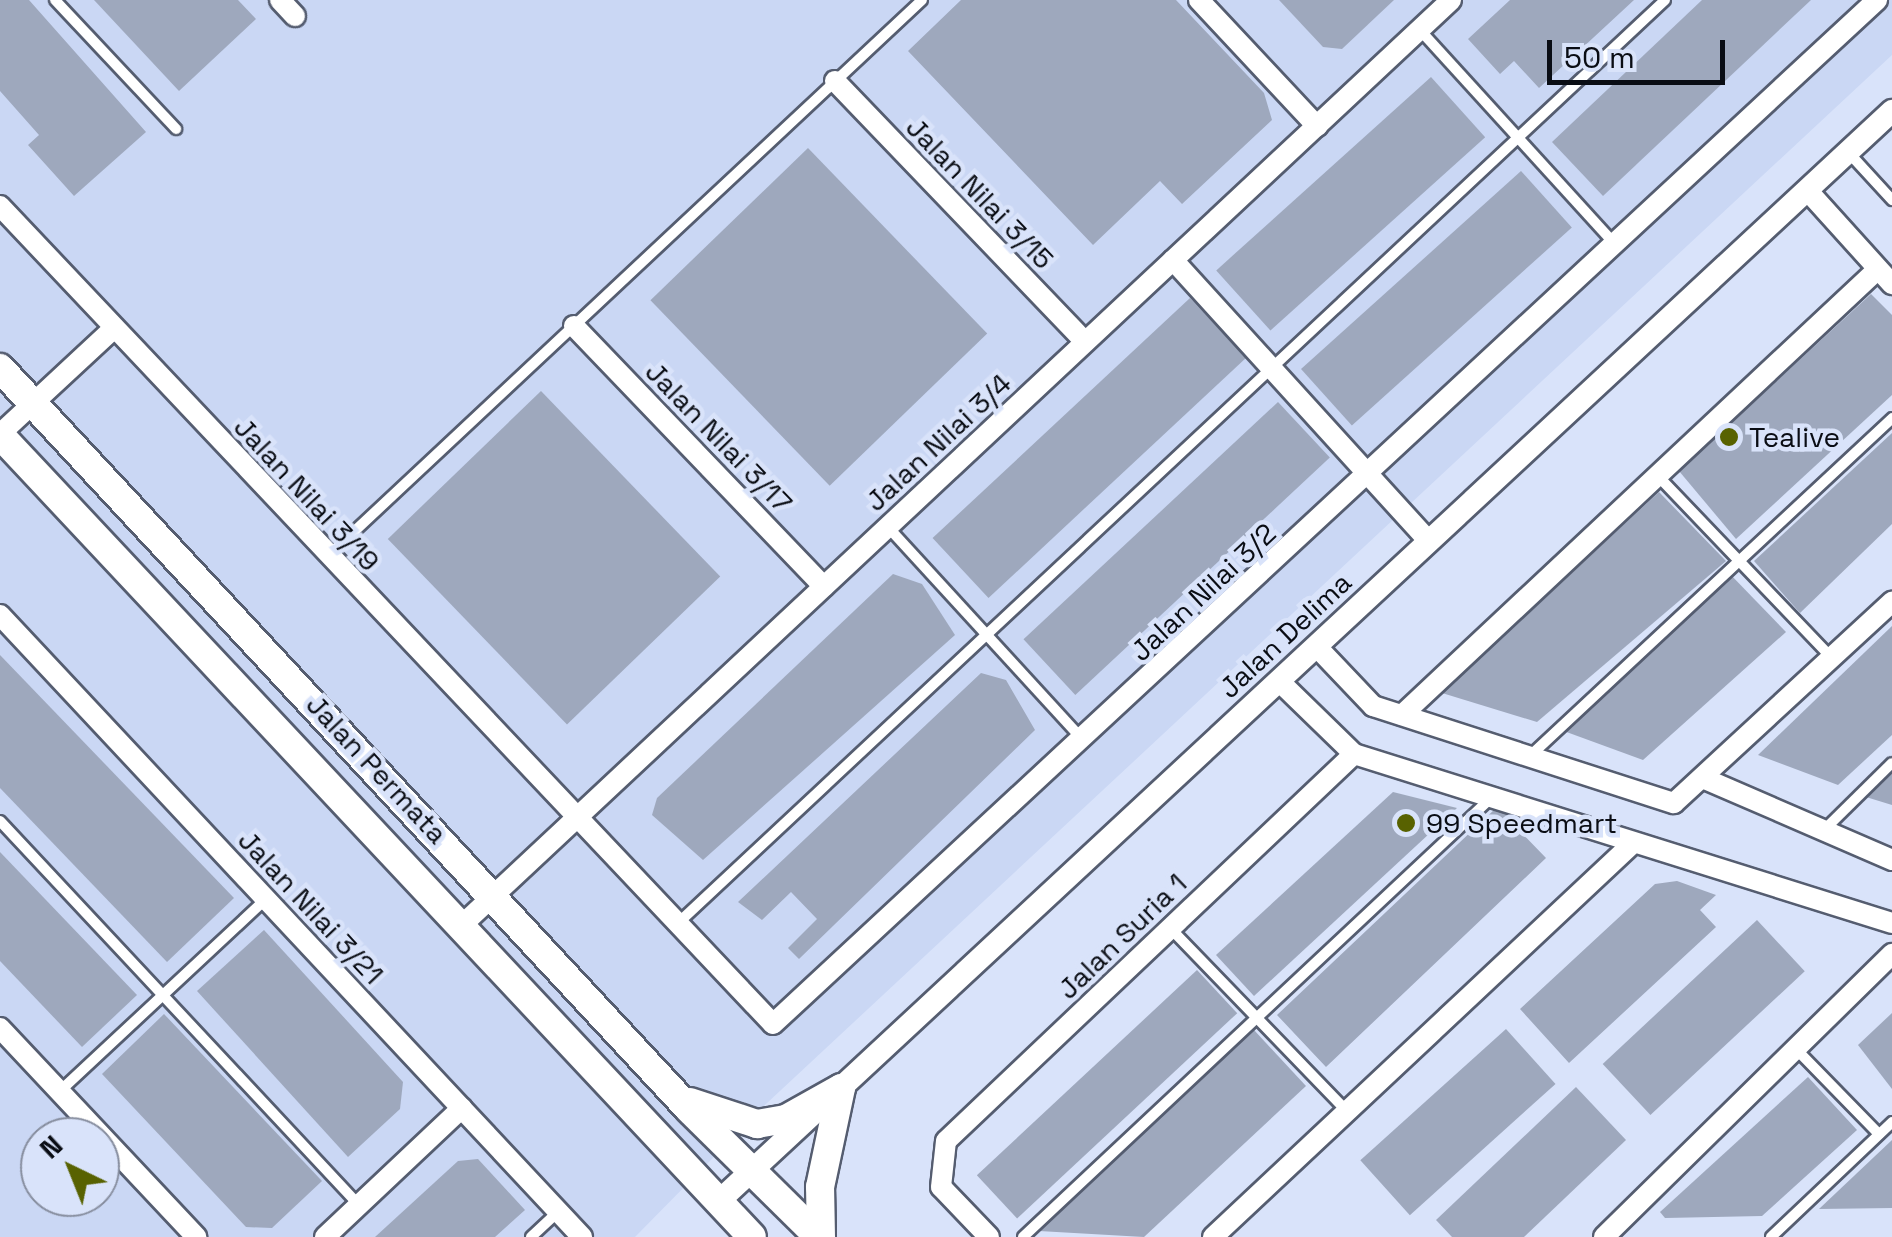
<!DOCTYPE html>
<html>
<head>
<meta charset="utf-8">
<style>
  body { margin:0 }
  #map { position:relative; width:1892px; height:1237px; overflow:hidden; background:#d9e3fa; font-family:"Space Grotesk",sans-serif }
  div>[style] { position:absolute }
  [style*='--x'] { left:calc(var(--x)*1px); top:calc(var(--y)*1px); width:calc(var(--w)*1px); rotate:calc(var(--a)*1deg) }
  .built>* { inset:0; background:#cad7f4 }
  .building>* { inset:0; background:#9ea8bd; transform-origin:0 0 }
  .roads { filter:drop-shadow(2px 0 #555d70) drop-shadow(-2px 0 #555d70) drop-shadow(0 2px #555d70) drop-shadow(0 -2px #555d70) }
  .service>* { height:10px; margin:-5px; padding:0 5px; transform-origin:5px; border-radius:5px; background:#fff }
  .minor>* { height:20px; margin:-10px; padding:0 10px; transform-origin:10px; border-radius:10px; background:#fff }
  .tertiary>* { height:22px; margin:-11px; padding:0 11px; transform-origin:11px; border-radius:11px; background:#fff }
  .secondary>* { height:28px; margin:-14px; padding:0 14px; transform-origin:14px; border-radius:14px; background:#fff }
  .dots>* { width:28px; height:28px; translate:-50% -50%; box-sizing:border-box; border:5px solid #d9e3fa; border-radius:50% }
  span { translate:-50% -50%; white-space:nowrap; text-align:center; line-height:1.15; -webkit-text-stroke:9px #d9e3fa; paint-order:stroke }
  .street-label { font-size:28px; color:#0a0d14 }
  .poi-label { font-size:28px; color:#0a0d14 }
  .left { translate:0 -50%; text-align:left }
  .north { position:absolute; left:20px; top:1117px; width:100px; height:100px; box-sizing:border-box; background:#d9e3fa; border:2px solid #868d9e; border-radius:50%; rotate:317deg; font-size:28px; font-weight:700; line-height:40px; text-align:center; color:#0a0d14 }
  .north::after { content:''; display:block; margin:auto; width:35px; height:45px; background:#586201; clip-path:polygon(50% 0,100% 100%,50% 72%,0 100%) }
  .scale { position:absolute; left:1547px; top:40px; width:178px; height:45px; box-sizing:border-box; border:5px solid #0a0d14; border-top:0; padding-left:12px; font-size:30px; line-height:35px; white-space:nowrap; color:#0a0d14; -webkit-text-stroke:8px #d9e3fa; paint-order:stroke }
</style>
</head>
<body>
<div id="map">
  <div class="built">
    <div style="clip-path:polygon(evenodd,0 0,1892px 0,1892px 55px,766px 1104px,635px 1237px,0 1237px,0 0,40px 1137px,100px 1137px,100px 1197px,40px 1197px,40px 1137px)"></div>
  </div>
  <div class="building">
    <div style="clip-path:polygon(0 0,29px 0,146px 132px,74px 196px,28px 145px,39px 135px,0 91px)"></div>
    <div style="clip-path:polygon(94px 0,238px 0,256px 19px,179px 91px)"></div>
    <div style="clip-path:polygon(961px 0,1176px 0,1264px 93px,1272px 120px,1182px 204px,1160px 181px,1093px 245px,908px 51px)"></div>
    <div style="clip-path:polygon(1279px 0,1394px 0,1342px 49px,1323px 47px)"></div>
    <div style="clip-path:polygon(1510px 0,1634px 0,1539px 88px,1514px 61px,1500px 74px,1468px 39px)"></div>
    <div style="clip-path:polygon(1702px 0,1811px 0,1603px 196px,1552px 142px)"></div>
    <div style="left:1431px;top:77px;width:81px;height:289px;rotate:48deg"></div>
    <div style="left:808px;top:148px;width:258px;height:219px;rotate:46deg"></div>
    <div style="left:1521px;top:171px;width:76px;height:296px;rotate:48deg"></div>
    <div style="clip-path:polygon(1871px 294px,1892px 315px,1892px 395px,1736px 539px,1679px 471px)"></div>
    <div style="left:1190px;top:298px;width:82px;height:352px;rotate:47deg"></div>
    <div style="left:541px;top:391px;width:258px;height:213px;rotate:46deg"></div>
    <div style="left:1278px;top:402px;width:76px;height:348px;rotate:47deg"></div>
    <div style="clip-path:polygon(1892px 433px,1892px 524px,1800px 613px,1754px 561px)"></div>
    <div style="clip-path:polygon(1659px 492px,1726px 561px,1537px 722px,1442px 693px)"></div>
    <div style="clip-path:polygon(1728px 572px,1786px 632px,1643px 760px,1561px 730px)"></div>
    <div style="clip-path:polygon(893px 574px,922px 584px,955px 635px,703px 860px,652px 815px,657px 798px)"></div>
    <div style="clip-path:polygon(1892px 626px,1892px 735px,1838px 785px,1758px 755px)"></div>
    <div style="clip-path:polygon(0 655px,234px 898px,167px 962px,0 788px)"></div>
    <div style="clip-path:polygon(981px 673px,1006px 680px,1035px 730px,799px 959px,788px 948px,817px 919px,791px 892px,762px 920px,738px 902px)"></div>
    <div style="clip-path:polygon(1892px 771px,1892px 805px,1866px 797px)"></div>
    <div style="clip-path:polygon(1393px 792px,1457px 808px,1254px 996px,1216px 955px)"></div>
    <div style="clip-path:polygon(1495px 809px,1531px 819px,1519px 830px,1546px 858px,1326px 1067px,1277px 1015px)"></div>
    <div style="clip-path:polygon(0 852px,137px 995px,82px 1047px,0 961px)"></div>
    <div style="clip-path:polygon(1677px 881px,1716px 895px,1700px 910px,1716px 927px,1569px 1063px,1520px 1009px,1655px 884px)"></div>
    <div style="left:1757px;top:920px;width:70px;height:211px;rotate:47deg"></div>
    <div style="clip-path:polygon(264px 930px,403px 1082px,400px 1109px,348px 1157px,197px 991px)"></div>
    <div style="left:1197px;top:970px;width:59px;height:301px;rotate:47deg"></div>
    <div style="clip-path:polygon(1892px 1013px,1892px 1089px,1858px 1045px)"></div>
    <div style="clip-path:polygon(164px 1014px,322px 1181px,272px 1228px,246px 1227px,102px 1074px)"></div>
    <div style="left:1506px;top:1029px;width:74px;height:196px;rotate:48deg"></div>
    <div style="clip-path:polygon(1254px 1030px,1306px 1086px,1144px 1237px,1039px 1231px)"></div>
    <div style="clip-path:polygon(1808px 1077px,1857px 1130px,1762px 1216px,1665px 1218px,1660px 1212px)"></div>
    <div style="clip-path:polygon(1576px 1087px,1626px 1140px,1524px 1237px,1452px 1237px,1436px 1220px)"></div>
    <div style="clip-path:polygon(1892px 1140px,1892px 1208px,1819px 1209px)"></div>
    <div style="clip-path:polygon(478px 1159px,525px 1210px,495px 1237px,375px 1237px,458px 1161px)"></div>
  </div>
  <div class="roads">
    <div class="service">
      <div style="--x:55;--y:0;--w:177;--a:46.8"></div>
      <div style="--x:1420;--y:30;--w:288;--a:47.7"></div>
      <div style="--x:1849;--y:153;--w:64;--a:47.5"></div>
      <div style="--x:1657;--y:475;--w:253;--a:46.3"></div>
      <div style="--x:888;--y:527;--w:289;--a:47.5"></div>
      <div style="--x:329;--y:555;--w:812;--a:-43.1"></div>
      <div style="--x:1531;--y:755;--w:494;--a:-43"></div>
      <div style="--x:0;--y:821;--w:524;--a:46.93"></div>
      <div style="--x:1824;--y:830;--w:95;--a:-44.6"></div>
      <div style="--x:676;--y:925;--w:1354;--a:-43.08"></div>
      <div style="--x:1171;--y:929;--w:253;--a:46"></div>
      <div style="--x:1796;--y:1049;--w:119;--a:45.7"></div>
      <div style="--x:60;--y:1091;--w:282;--a:-43"></div>
      <div style="--x:531;--y:1237;--w:37;--a:-43"></div>
      <div style="--x:1023;--y:1237;--w:643;--a:-43.17"></div>
      <div style="--x:1771;--y:1237;--w:167;--a:-43.5"></div>
    </div>
    <div class="minor">
      <div style="--x:280;--y:0;--w:22;--a:47"></div>
      <div style="--x:1199;--y:0;--w:173;--a:46.9"></div>
      <div style="--x:835;--y:81;--w:361;--a:46.2"></div>
      <div style="--x:1807;--y:190;--w:127;--a:47.9"></div>
      <div style="--x:0;--y:206;--w:1125;--a:46.62"></div>
      <div style="--x:773;--y:1024;--w:1506;--a:-42.85"></div>
      <div style="--x:1173;--y:260;--w:380;--a:47.7"></div>
      <div style="--x:574;--y:326;--w:361;--a:46.2"></div>
      <div style="--x:0;--y:434;--w:156;--a:-42.9"></div>
      <div style="--x:0;--y:615;--w:852;--a:46.9"></div>
      <div style="--x:1316;--y:646;--w:83;--a:46.5"></div>
      <div style="--x:1373;--y:706;--w:316;--a:17.9"></div>
      <div style="--x:1674;--y:803;--w:297;--a:-42.7"></div>
      <div style="--x:1280;--y:682;--w:103;--a:44.2"></div>
      <div style="--x:1354;--y:754;--w:564;--a:17.44"></div>
      <div style="--x:1402;--y:715;--w:652;--a:-43.14"></div>
      <div style="--x:1705;--y:779;--w:204;--a:23.4"></div>
      <div style="--x:462;--y:925;--w:1354;--a:-43.08"></div>
      <div style="--x:0;--y:1028;--w:287;--a:46.8"></div>
      <div style="--x:325;--y:1237;--w:188;--a:-43.3"></div>
      <div style="--x:989;--y:1237;--w:69;--a:-133.8"></div>
      <div style="--x:941;--y:1187;--w:46;--a:-83.8"></div>
      <div style="--x:946;--y:1141;--w:562;--a:-43.49"></div>
      <div style="--x:1213;--y:1237;--w:573;--a:-43.16"></div>
      <div style="--x:1604;--y:1237;--w:404;--a:-44.5"></div>
    </div>
    <div class="tertiary">
      <div style="--x:718;--y:1202;--w:1603;--a:-42.9"></div>
    </div>
    <div class="secondary">
      <div style="--x:0;--y:368;--w:1012;--a:47.08"></div>
      <div style="--x:689;--y:1109;--w:182;--a:44.6"></div>
      <div style="--x:0;--y:435;--w:1099;--a:46.84"></div>
      <div style="--x:690;--y:1102;--w:71;--a:18.2"></div>
      <div style="--x:757;--y:1124;--w:29;--a:-10"></div>
      <div style="--x:786;--y:1119;--w:63;--a:-29.4"></div>
      <div style="--x:821;--y:1237;--w:50;--a:-91.1"></div>
      <div style="--x:820;--y:1187;--w:101;--a:-78"></div>
    </div>
  </div>
  <div class="dots">
    <div style="left:1729px;top:437px;background:#586201"></div>
    <div style="left:1406px;top:823px;background:#586201"></div>
  </div>
  <div class="street-label">
    <span style="left:980px;top:193px;rotate:46deg">Jalan Nilai 3/15</span>
    <span style="left:719px;top:437px;rotate:46deg">Jalan Nilai 3/17</span>
    <span style="left:938px;top:442px;rotate:-43deg">Jalan Nilai 3/4</span>
    <span style="left:307px;top:494px;rotate:47deg">Jalan Nilai 3/19</span>
    <span style="left:1203px;top:592px;rotate:-43deg">Jalan Nilai 3/2</span>
    <span style="left:1285px;top:635px;rotate:-43deg">Jalan Delima</span>
    <span style="left:377px;top:769px;rotate:47deg">Jalan Permata</span>
    <span style="left:311px;top:907px;rotate:47deg">Jalan Nilai 3/21</span>
    <span style="left:1122px;top:936px;rotate:-44deg">Jalan Suria 1</span>
  </div>
  <div class="poi-label">
    <span class="left" style="left:1749px;top:437px">Tealive</span>
    <span class="left" style="left:1426px;top:823px">99 Speedmart</span>
  </div>
  <div class="north">N</div>
  <div class="scale">50 m</div>
</div>
</body>
</html>
